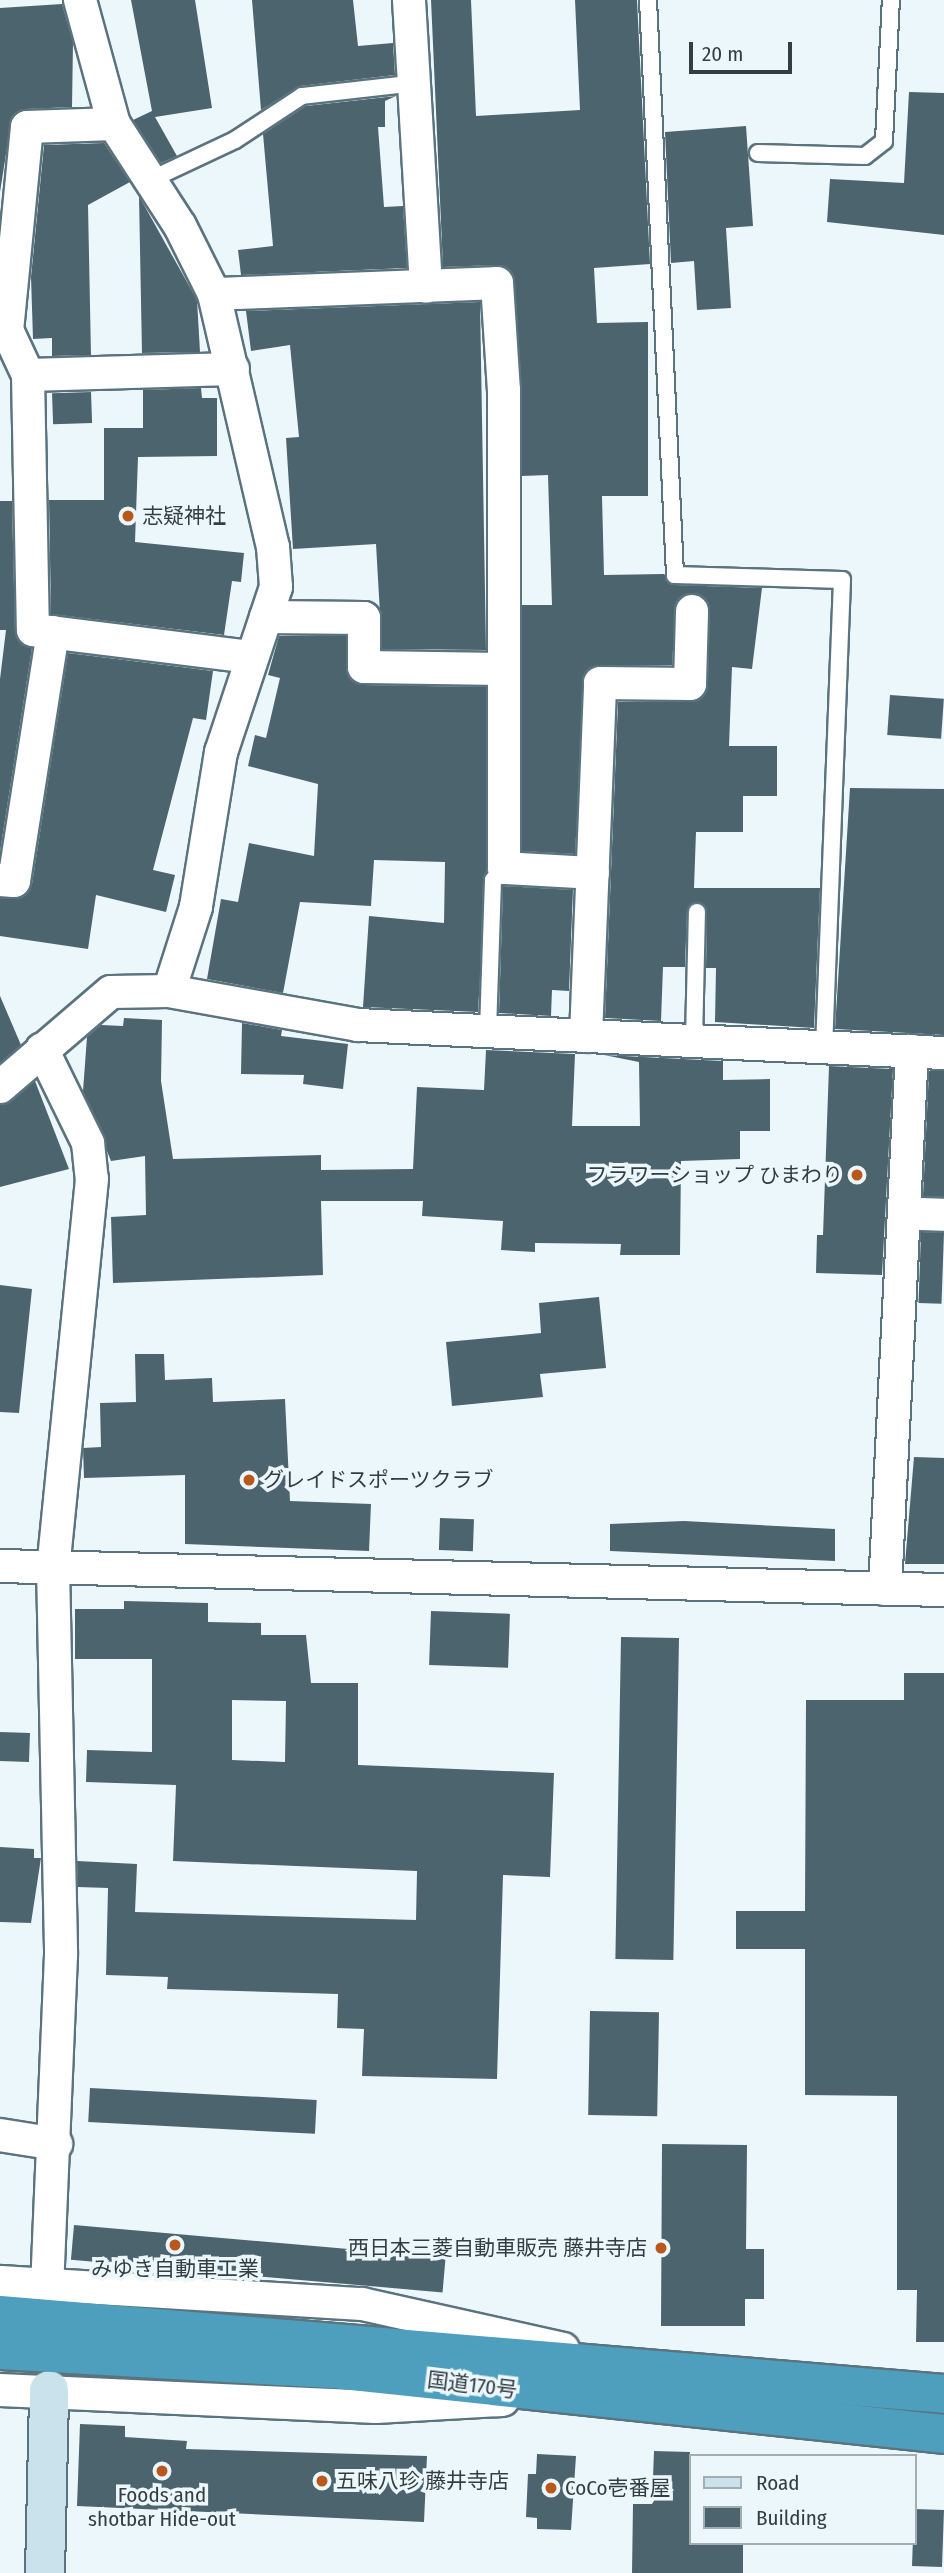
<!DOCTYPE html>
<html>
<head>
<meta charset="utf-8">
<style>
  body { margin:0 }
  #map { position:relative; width:944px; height:2573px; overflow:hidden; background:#ecf7fc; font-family:"Fira Sans Condensed","Noto Sans JP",sans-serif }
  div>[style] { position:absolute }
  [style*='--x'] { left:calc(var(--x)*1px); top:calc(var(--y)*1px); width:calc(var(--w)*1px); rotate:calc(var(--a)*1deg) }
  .building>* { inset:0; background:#4c646e; transform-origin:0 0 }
  .roads { filter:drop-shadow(2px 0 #5b737e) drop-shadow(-2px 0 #5b737e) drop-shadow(0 2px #5b737e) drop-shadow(0 -2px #5b737e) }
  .lane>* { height:16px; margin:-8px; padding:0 8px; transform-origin:8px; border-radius:8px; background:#fff }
  .street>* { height:32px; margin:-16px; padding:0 16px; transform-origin:16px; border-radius:16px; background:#fff }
  .secondary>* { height:38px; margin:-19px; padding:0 19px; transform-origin:19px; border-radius:19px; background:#cae2ec }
  .highway>* { height:38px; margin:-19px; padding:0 19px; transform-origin:19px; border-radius:19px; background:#4e9ebe }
  .dots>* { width:19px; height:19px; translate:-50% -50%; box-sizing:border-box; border:4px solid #ecf7fc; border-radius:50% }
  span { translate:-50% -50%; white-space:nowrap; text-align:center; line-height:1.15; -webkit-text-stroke:7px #ecf7fc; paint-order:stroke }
  .poi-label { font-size:21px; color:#333e42 }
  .left { translate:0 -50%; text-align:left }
  .right { translate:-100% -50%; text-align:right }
  .street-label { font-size:21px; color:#333e42 }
  .legend { position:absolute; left:689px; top:2454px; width:228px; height:91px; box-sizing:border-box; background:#ecf7fc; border:2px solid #a2adb2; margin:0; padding:9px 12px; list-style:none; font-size:21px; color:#333e42 }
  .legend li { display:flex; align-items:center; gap:14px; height:35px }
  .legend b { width:35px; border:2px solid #a2adb2 }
  .scale { position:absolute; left:689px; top:42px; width:103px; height:32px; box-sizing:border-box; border:4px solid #333e42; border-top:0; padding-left:9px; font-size:21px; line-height:24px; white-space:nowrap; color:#333e42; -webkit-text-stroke:5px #ecf7fc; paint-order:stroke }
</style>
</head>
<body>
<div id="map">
  <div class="building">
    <div style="clip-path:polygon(131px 0,195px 0,212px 108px,155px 117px,177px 156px,161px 163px,133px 120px,152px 111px)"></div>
    <div style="clip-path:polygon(252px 0,353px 0,358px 46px,393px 43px,395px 75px,300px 86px,261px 110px)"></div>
    <div style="clip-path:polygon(431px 0,471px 0,476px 116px,580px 110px,575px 0,637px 0,650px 264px,594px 268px,597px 323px,648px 322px,648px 496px,602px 496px,604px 575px,664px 574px,675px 585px,762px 588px,752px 669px,732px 667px,729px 746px,777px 746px,777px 796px,743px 796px,743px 832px,696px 832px,694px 888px,820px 888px,814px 1028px,715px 1022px,716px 968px,706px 968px,707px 912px,698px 902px,687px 911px,685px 967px,663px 967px,661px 1021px,605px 1018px,618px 702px,690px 702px,705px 694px,710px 612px,702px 596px,684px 595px,676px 602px,672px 665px,600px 665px,585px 673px,575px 854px,522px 851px,522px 605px,552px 605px,548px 475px,522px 476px,513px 274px,496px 265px,443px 267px)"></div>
    <div style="clip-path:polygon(62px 4px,73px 42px,72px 107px,26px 109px,12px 116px,0 192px,0 8px)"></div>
    <div style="clip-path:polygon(909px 92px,944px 93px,944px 235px,827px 222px,830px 179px,904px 183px)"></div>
    <div style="clip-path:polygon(396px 96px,385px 101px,385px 127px,378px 127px,384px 207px,403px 206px,407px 268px,241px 275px,238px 250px,273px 246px,263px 134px,306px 106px)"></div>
    <div style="clip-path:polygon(746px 126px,753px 226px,726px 228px,731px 308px,697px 310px,694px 261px,671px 263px,665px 132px)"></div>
    <div style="clip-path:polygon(104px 143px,130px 182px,88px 205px,91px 355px,52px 356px,52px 338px,33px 339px,31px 277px,44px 145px)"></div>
    <div style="clip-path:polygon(139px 196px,197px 300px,200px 352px,142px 353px)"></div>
    <div style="clip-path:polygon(480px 302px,486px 650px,382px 649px,376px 544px,293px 549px,286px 438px,299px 437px,290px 345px,251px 351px,246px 311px)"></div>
    <div style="clip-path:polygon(201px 388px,202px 398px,217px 398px,217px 456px,138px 457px,135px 542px,244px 553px,241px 582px,232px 581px,224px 635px,51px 614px,49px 500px,104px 500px,104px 428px,143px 428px,143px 390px)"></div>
    <div style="left:91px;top:392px;width:31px;height:39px;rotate:88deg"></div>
    <div style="clip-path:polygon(0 501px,12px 501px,15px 631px,32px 648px,0 852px,0 679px,6px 630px,0 630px)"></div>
    <div style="clip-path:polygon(279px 636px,346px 636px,348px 675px,363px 685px,486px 687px,486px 872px,478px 1012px,363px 1007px,369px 916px,444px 923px,445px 862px,374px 860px,371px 906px,300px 902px,283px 993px,207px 979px,221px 899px,238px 902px,249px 843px,314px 856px,318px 784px,248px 766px,255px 735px,266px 738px,280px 678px,268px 675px)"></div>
    <div style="clip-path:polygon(68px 653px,213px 671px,206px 720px,193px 718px,153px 870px,175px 875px,166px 912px,96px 895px,88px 949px,0 936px,0 898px,21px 898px,32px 884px)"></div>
    <div style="left:890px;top:695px;width:54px;height:40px;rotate:4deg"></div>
    <div style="clip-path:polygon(850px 788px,944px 789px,944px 1035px,835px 1029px)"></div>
    <div style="clip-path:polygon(503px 886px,573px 890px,569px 991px,552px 990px,551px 1016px,499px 1013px)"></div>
    <div style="clip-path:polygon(0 996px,21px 1045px,0 1063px)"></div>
    <div style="clip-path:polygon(124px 1018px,162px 1020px,161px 1081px,173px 1159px,321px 1155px,321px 1170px,413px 1169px,417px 1087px,484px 1090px,486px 1050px,575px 1054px,572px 1126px,640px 1126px,639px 1062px,604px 1055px,723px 1061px,723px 1080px,770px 1079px,770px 1131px,740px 1131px,740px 1159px,681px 1161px,680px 1255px,620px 1255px,621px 1244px,535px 1243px,535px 1252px,501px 1250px,503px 1221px,422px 1216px,423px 1201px,321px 1201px,323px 1275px,113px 1283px,111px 1217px,146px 1215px,145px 1156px,111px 1161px,83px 1091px,87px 1037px,101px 1025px,123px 1026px)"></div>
    <div style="clip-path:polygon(242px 1023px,282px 1030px,281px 1036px,348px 1044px,343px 1089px,303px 1084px,304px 1075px,241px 1074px)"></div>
    <div style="clip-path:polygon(829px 1066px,893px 1069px,882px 1275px,816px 1273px,817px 1235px,823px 1235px)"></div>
    <div style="clip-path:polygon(929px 1071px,944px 1071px,944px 1197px,923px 1196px)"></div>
    <div style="clip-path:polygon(35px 1081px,69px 1169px,0 1187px,0 1105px)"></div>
    <div style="left:921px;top:1232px;width:23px;height:71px;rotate:2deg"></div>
    <div style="clip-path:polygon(0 1285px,32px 1289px,19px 1413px,0 1412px)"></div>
    <div style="clip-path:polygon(599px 1297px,606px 1368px,540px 1374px,543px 1397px,452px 1406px,446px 1342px,541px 1333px,539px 1303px)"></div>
    <div style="clip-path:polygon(135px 1354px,164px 1354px,165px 1380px,212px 1378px,213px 1402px,285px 1399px,290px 1501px,371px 1504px,369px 1551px,185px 1544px,185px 1475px,84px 1478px,83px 1448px,101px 1447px,100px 1403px,136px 1402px)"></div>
    <div style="clip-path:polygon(914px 1457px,944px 1458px,944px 1564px,905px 1564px)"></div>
    <div style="left:440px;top:1518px;width:34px;height:32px;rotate:2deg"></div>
    <div style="clip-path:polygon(684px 1521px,835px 1529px,835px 1561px,610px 1551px,610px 1524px)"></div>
    <div style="clip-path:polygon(evenodd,124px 1601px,208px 1603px,208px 1622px,261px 1623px,261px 1635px,306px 1635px,311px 1683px,358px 1683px,358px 1765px,554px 1773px,550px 1877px,503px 1875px,497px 2079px,362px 2076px,364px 2029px,337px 2028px,338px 1994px,167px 1989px,168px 1977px,106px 1975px,108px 1888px,78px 1887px,77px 1861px,137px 1864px,135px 1912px,416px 1920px,417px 1871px,173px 1861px,176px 1785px,86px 1782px,87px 1750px,152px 1752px,152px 1659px,75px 1659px,75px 1609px,124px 1609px,124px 1601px,232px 1700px,286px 1701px,285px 1762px,232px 1760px,232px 1700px)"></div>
    <div style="left:431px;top:1611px;width:79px;height:54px;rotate:2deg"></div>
    <div style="left:621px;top:1637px;width:58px;height:322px;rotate:1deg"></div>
    <div style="clip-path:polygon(904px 1673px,944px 1673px,944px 2342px,916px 2342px,917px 2290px,897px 2290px,897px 2096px,805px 2095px,805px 1949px,736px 1949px,736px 1911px,805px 1911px,806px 1700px,904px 1700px)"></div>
    <div style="left:0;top:1732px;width:30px;height:29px;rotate:2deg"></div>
    <div style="clip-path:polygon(0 1847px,34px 1849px,34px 1858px,41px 1858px,31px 1923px,0 1922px)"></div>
    <div style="left:590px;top:2011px;width:69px;height:104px;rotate:1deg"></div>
    <div style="left:90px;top:2088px;width:227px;height:34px;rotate:3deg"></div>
    <div style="clip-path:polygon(662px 2144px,747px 2145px,746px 2249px,764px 2249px,764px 2299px,745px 2299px,745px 2326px,661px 2326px)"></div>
    <div style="left:74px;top:2225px;width:373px;height:35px;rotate:5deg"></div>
    <div style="clip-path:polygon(80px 2424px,125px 2426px,125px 2437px,187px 2441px,186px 2449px,427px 2456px,424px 2522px,77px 2506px)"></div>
    <div style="clip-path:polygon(654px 2451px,690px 2452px,690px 2543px,743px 2543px,743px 2573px,632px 2573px,633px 2504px,652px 2504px)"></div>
    <div style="clip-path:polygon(537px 2454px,576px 2456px,571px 2530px,537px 2529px,537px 2518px,526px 2517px,528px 2474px,536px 2474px)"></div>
    <div style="left:914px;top:2509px;width:30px;height:57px;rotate:2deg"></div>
  </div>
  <div class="roads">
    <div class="lane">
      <div style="--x:648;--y:0;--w:576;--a:87.31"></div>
      <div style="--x:675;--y:575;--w:167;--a:1.7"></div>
      <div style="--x:842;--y:580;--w:467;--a:92.2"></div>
      <div style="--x:758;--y:153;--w:107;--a:1.6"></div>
      <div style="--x:865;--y:156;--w:24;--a:-38"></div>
      <div style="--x:884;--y:141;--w:141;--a:-87.2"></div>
      <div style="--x:150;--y:180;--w:94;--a:-25.2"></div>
      <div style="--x:235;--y:140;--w:80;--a:-33.3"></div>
      <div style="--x:302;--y:96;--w:115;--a:-6.5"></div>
      <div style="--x:488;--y:1031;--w:151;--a:-88.1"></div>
      <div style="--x:493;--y:880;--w:16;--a:-47"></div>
      <div style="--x:694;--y:1041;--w:129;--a:-88.7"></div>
    </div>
    <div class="street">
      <div style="--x:80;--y:0;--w:129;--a:74.7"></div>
      <div style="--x:114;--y:124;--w:121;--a:57.1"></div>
      <div style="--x:180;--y:226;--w:76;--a:63.4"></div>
      <div style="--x:214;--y:294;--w:260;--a:76.9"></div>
      <div style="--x:273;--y:547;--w:40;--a:85.7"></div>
      <div style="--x:276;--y:587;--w:174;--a:108.4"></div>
      <div style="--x:221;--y:752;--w:157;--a:99.2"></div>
      <div style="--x:196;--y:907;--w:88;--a:107.8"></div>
      <div style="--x:409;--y:0;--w:287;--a:86.6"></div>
      <div style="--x:114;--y:124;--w:87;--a:178"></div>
      <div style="--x:27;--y:127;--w:204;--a:95.6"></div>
      <div style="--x:7;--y:330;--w:50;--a:65"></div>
      <div style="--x:28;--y:375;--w:255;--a:88.9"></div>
      <div style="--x:33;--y:630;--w:220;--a:7.1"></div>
      <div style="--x:214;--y:294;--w:283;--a:-2.2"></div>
      <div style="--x:497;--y:283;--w:107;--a:86.3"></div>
      <div style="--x:504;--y:390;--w:478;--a:90"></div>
      <div style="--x:504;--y:868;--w:89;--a:3.2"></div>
      <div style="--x:28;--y:375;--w:205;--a:-1.7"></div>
      <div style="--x:266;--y:617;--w:98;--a:0.6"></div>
      <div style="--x:364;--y:618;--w:49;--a:90"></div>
      <div style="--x:364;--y:667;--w:140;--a:0.8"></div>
      <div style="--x:0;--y:880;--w:14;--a:4"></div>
      <div style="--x:14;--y:881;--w:252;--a:-81.1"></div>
      <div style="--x:586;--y:1036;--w:353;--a:-87.7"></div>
      <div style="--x:600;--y:683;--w:90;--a:0.6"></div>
      <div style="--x:690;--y:684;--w:73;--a:-88.4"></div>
      <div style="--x:42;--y:1049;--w:105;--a:63.9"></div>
      <div style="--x:88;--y:1143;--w:36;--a:84"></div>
      <div style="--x:92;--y:1179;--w:390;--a:95.7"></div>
      <div style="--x:53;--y:1567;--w:388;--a:88.8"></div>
      <div style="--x:61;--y:1955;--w:328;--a:92.4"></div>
      <div style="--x:0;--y:1087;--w:146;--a:-40.6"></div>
      <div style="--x:111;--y:992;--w:58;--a:-1"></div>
      <div style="--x:169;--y:991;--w:192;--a:10.2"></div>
      <div style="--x:358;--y:1025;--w:587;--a:2.74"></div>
      <div style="--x:921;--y:1214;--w:23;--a:2"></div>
      <div style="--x:0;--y:1566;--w:944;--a:1.46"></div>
      <div style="--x:885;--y:1589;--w:539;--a:-87.13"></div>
      <div style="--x:0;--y:2135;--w:57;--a:9.1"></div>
      <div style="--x:0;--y:2282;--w:363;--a:3.5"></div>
      <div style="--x:362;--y:2304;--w:206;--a:12.6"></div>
      <div style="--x:0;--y:2390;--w:376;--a:2.6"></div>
      <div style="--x:376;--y:2407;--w:127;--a:-3.2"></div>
    </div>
    <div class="secondary">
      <div style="--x:45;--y:2573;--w:183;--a:-88.7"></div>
    </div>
    <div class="highway">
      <div style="--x:0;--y:2315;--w:947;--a:4.78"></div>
      <div style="--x:0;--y:2350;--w:344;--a:3.3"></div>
      <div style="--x:343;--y:2370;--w:604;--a:6.08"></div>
    </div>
  </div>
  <div class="dots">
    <div style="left:128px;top:516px;background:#b9571d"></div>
    <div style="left:857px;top:1175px;background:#b9571d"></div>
    <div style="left:249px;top:1480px;background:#b9571d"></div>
    <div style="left:175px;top:2245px;background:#b9571d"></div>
    <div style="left:661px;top:2248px;background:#b9571d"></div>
    <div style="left:162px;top:2471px;background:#b9571d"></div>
    <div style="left:322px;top:2481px;background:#b9571d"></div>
    <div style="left:551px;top:2488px;background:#b9571d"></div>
  </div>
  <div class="poi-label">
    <span class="left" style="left:142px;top:516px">志疑神社</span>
    <span class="right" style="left:843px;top:1175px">フラワーショップ ひまわり</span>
    <span class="left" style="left:263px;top:1480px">グレイドスポーツクラブ</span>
    <span class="right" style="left:647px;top:2248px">西日本三菱自動車販売 藤井寺店</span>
    <span style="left:175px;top:2269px">みゆき自動車工業</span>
    <span class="left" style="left:336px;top:2481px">五味八珍 藤井寺店</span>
    <span class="left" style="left:565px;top:2488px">CoCo壱番屋</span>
    <span style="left:162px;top:2507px">Foods and<br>shotbar Hide-out</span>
  </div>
  <div class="street-label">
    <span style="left:472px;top:2385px;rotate:7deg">国道170号</span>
  </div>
  <ul class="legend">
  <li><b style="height:9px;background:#cae2ec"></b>Road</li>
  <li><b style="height:19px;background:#4c646e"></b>Building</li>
  </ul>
  <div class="scale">20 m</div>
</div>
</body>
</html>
